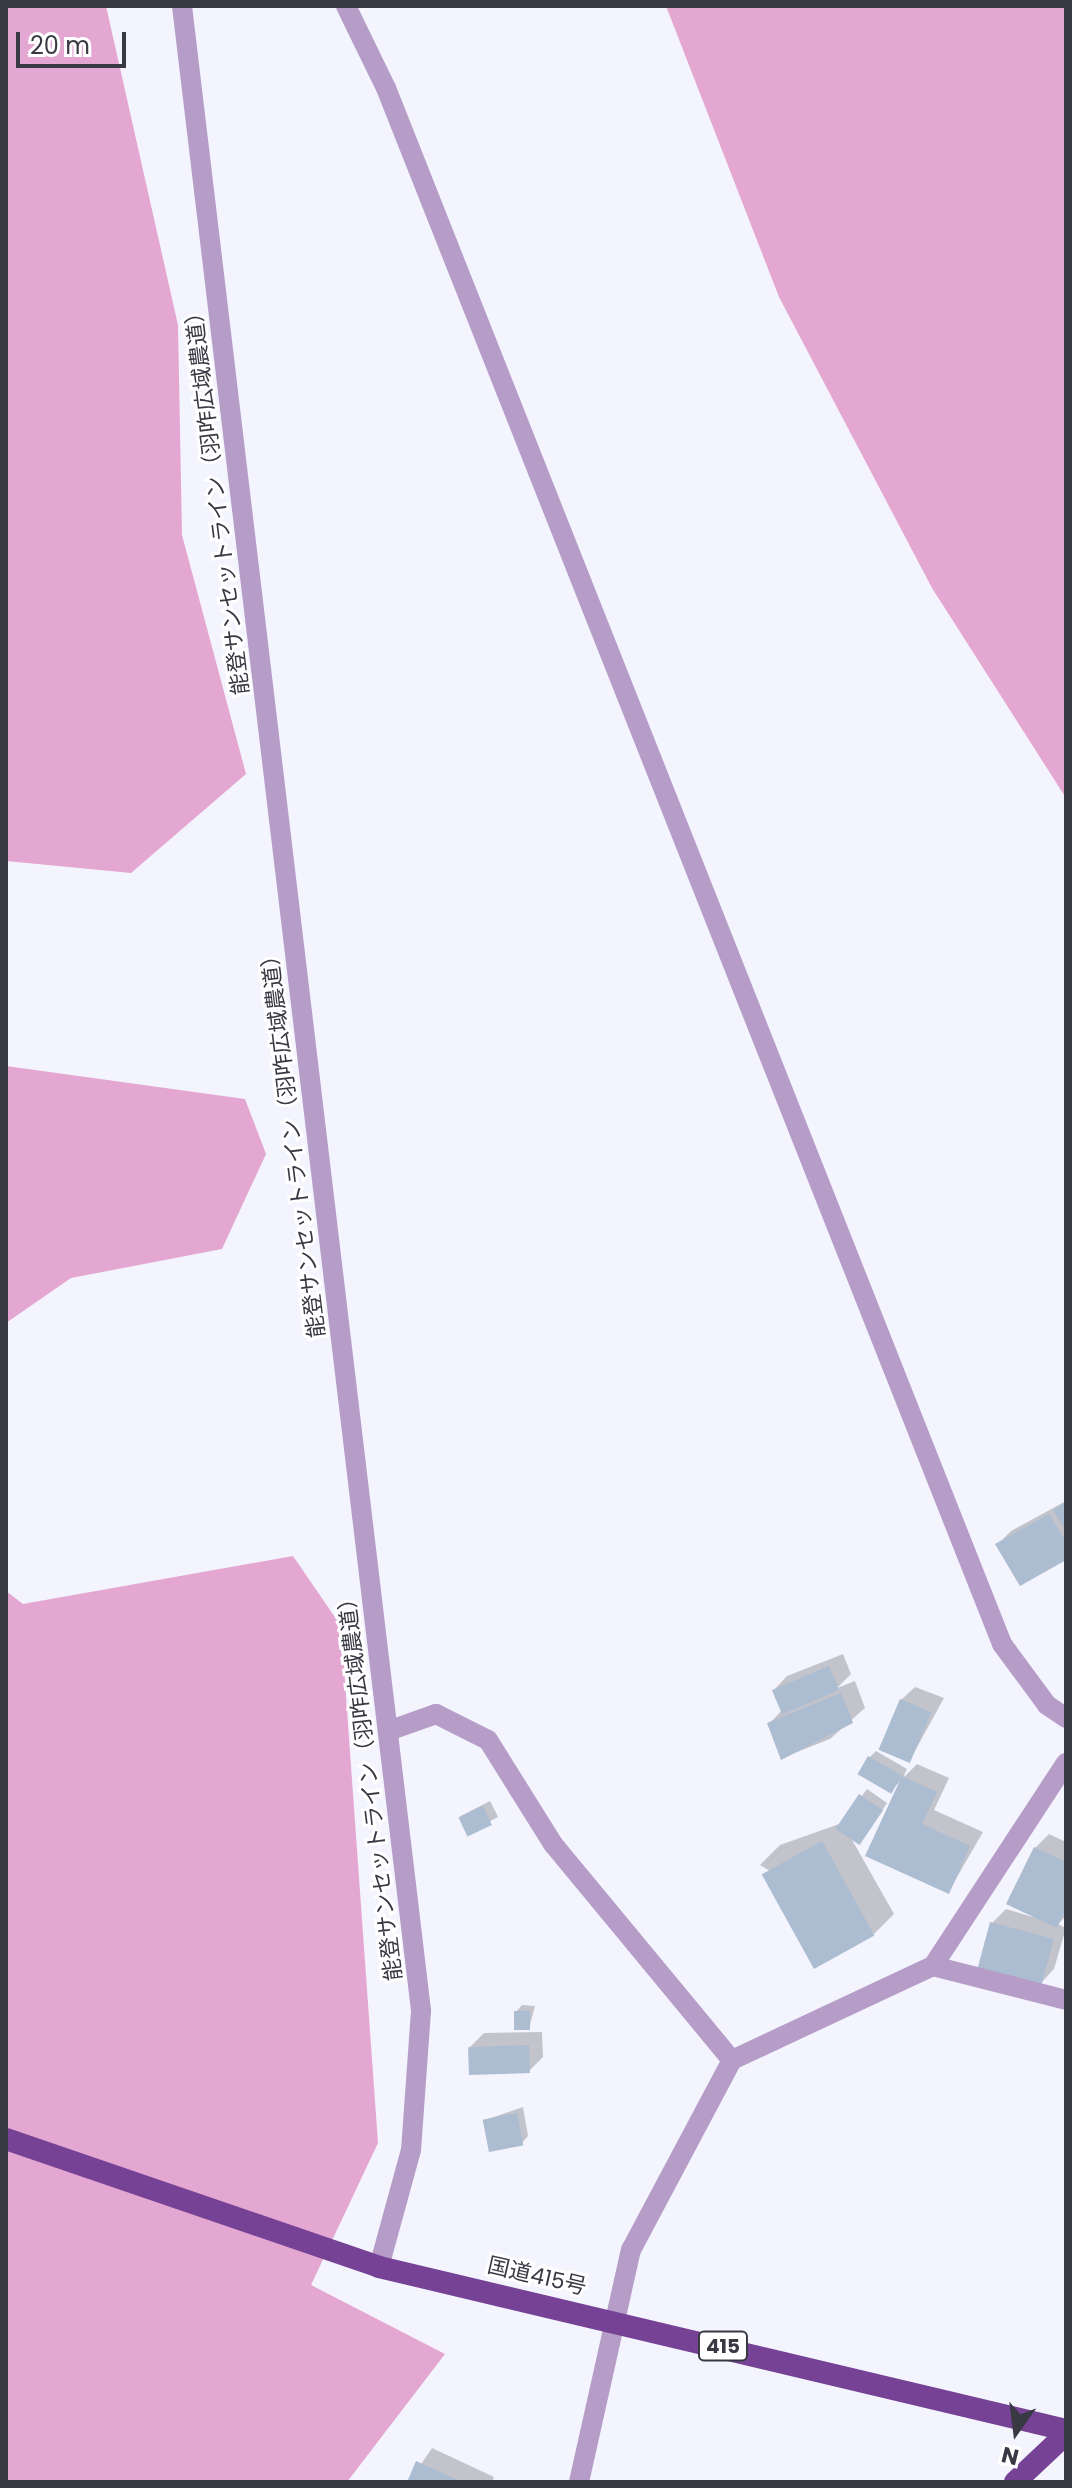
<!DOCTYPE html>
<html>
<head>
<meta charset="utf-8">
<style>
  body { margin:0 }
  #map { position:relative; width:1072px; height:2488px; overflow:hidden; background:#f3f4fe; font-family:Poppins,"Noto Sans JP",sans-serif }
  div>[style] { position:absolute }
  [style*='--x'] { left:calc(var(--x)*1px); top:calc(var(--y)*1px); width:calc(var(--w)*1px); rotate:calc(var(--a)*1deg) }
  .forest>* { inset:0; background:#e4a7d2 }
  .shadow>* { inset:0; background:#0003; transform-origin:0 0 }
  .building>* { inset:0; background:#acbcd1; transform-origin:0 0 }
  .minor>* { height:20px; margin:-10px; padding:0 10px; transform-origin:10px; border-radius:10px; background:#b59dc8 }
  .tertiary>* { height:20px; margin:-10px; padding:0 10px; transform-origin:10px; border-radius:10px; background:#b59dc8 }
  .trunk>* { height:22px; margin:-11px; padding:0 11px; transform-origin:11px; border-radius:11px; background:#764296 }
  span { translate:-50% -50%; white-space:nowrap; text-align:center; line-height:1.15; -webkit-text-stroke:6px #fff; paint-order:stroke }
  .shield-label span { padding:2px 6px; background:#fff; border:2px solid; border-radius:6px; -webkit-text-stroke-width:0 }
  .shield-label { font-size:20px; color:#393943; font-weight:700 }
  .street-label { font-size:22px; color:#393943 }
  .frame { position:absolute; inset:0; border:8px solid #393943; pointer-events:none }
  .north { position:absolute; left:976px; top:2392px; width:80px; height:80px; -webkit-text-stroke:6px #fff; paint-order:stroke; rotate:194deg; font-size:22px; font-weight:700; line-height:32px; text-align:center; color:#393943 }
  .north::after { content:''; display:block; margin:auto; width:28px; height:36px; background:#393943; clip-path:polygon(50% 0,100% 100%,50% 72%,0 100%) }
  .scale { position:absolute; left:16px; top:32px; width:110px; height:36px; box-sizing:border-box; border:4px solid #393943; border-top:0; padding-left:10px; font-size:24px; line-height:28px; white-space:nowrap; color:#393943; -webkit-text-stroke:6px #fff; paint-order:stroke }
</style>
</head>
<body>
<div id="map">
  <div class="forest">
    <div style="clip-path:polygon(6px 6px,106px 6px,178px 325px,182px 535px,246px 774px,131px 873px,6px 861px)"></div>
    <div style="clip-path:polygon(666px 6px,1066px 6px,1066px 798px,932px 588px,779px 297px)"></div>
    <div style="clip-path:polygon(6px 1066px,245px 1099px,266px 1154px,222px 1249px,71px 1278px,6px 1323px)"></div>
    <div style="clip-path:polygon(293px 1556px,341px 1626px,378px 2143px,311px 2285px,445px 2354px,347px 2482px,6px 2482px,6px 1591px,23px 1604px)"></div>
  </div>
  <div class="shadow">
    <div style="clip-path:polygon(1066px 1501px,1066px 1557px,998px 1544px,1011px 1531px)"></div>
    <div style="clip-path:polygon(843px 1654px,851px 1674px,837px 1688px,855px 1681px,865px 1708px,830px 1739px,782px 1758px,769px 1724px,782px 1710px,774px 1690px,787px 1676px)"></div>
    <div style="clip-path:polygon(915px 1687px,944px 1698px,910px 1760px,901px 1700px)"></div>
    <div style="clip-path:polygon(876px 1751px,907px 1769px,903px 1778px,917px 1764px,949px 1778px,934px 1810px,983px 1832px,949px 1891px,902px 1780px,890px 1791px,870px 1757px)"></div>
    <div style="clip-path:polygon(867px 1789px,887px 1803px,865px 1836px,851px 1838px,894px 1914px,874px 1934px,760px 1865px,780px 1845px,842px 1823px)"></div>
    <div style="left:490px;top:1801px;width:18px;height:34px;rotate:63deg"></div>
    <div style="clip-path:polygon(1049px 1834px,1066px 1842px,1066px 1916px,1058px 1924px,1066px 1928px,1054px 1969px,1041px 1983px,992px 1923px,1006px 1909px,1033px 1917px,1035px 1848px)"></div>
    <div style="clip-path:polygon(522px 2005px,535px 2006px,529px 2028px,516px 2012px)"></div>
    <div style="clip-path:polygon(542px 2032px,543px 2057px,529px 2071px,470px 2047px,484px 2033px)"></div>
    <div style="clip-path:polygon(523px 2107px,528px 2136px,522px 2143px,485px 2120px)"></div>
    <div style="clip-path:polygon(432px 2448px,494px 2477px,492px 2482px,409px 2482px)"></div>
  </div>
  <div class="building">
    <div style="clip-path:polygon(1066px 1502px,1066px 1531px,1053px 1510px)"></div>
    <div style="clip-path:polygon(1049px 1514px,1066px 1542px,1066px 1560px,1020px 1586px,995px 1544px)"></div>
    <div style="left:829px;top:1666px;width:26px;height:62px;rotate:67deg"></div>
    <div style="clip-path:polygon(841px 1693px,853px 1723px,781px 1760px,767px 1723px)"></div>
    <div style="left:900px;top:1699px;width:34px;height:55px;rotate:23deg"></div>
    <div style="left:868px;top:1756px;width:39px;height:21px;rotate:30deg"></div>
    <div style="clip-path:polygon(902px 1776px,937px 1792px,922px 1824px,970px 1846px,949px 1894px,865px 1856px)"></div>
    <div style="left:859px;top:1794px;width:29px;height:42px;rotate:34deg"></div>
    <div style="left:483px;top:1806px;width:21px;height:27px;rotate:65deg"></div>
    <div style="left:822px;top:1841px;width:108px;height:69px;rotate:61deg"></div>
    <div style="clip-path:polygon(1034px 1847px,1066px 1862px,1066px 1909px,1057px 1928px,1006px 1904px)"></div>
    <div style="left:990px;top:1922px;width:66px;height:47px;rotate:15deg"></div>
    <div style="left:514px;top:2011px;width:16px;height:19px"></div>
    <div style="left:529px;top:2045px;width:28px;height:61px;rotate:88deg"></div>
    <div style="left:517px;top:2113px;width:33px;height:35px;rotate:79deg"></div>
    <div style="clip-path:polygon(416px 2461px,462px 2482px,407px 2482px)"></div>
  </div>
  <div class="minor">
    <div style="--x:346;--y:6;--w:91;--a:64"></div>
    <div style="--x:386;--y:88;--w:1673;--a:68.4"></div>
    <div style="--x:1002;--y:1644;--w:76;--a:53.6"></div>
    <div style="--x:1047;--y:1705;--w:23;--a:34"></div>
    <div style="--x:388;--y:1731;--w:51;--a:-19.5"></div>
    <div style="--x:436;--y:1714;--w:58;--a:26.6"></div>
    <div style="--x:488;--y:1740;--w:123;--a:58"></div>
    <div style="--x:553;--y:1844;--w:281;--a:50.4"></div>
    <div style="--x:933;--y:1966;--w:137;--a:14.3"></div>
    <div style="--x:579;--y:2482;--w:238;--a:-77.4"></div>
    <div style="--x:631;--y:2250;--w:215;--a:-62"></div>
    <div style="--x:732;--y:2060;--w:222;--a:-25.1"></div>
    <div style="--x:933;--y:1966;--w:243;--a:-56.8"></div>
  </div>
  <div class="tertiary">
    <div style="--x:182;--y:6;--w:2019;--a:83.2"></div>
    <div style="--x:421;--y:2011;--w:139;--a:94.1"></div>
    <div style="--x:411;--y:2150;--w:121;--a:105.3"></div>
  </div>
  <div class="trunk">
    <div style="--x:6;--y:2139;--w:394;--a:18.9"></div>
    <div style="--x:379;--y:2267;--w:706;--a:13.35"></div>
    <div style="--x:1015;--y:2482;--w:70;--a:-43.3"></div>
  </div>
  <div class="shield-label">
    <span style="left:723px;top:2346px">415</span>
  </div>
  <div class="street-label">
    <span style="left:217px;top:498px;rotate:-97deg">能登サンセットライン（羽咋広域農道）</span>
    <span style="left:293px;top:1141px;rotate:-97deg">能登サンセットライン（羽咋広域農道）</span>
    <span style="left:370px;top:1784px;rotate:-97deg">能登サンセットライン（羽咋広域農道）</span>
    <span style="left:537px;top:2276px;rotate:13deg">国道415号</span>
  </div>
  <div class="frame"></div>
  <div class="north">N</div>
  <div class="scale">20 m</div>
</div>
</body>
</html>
